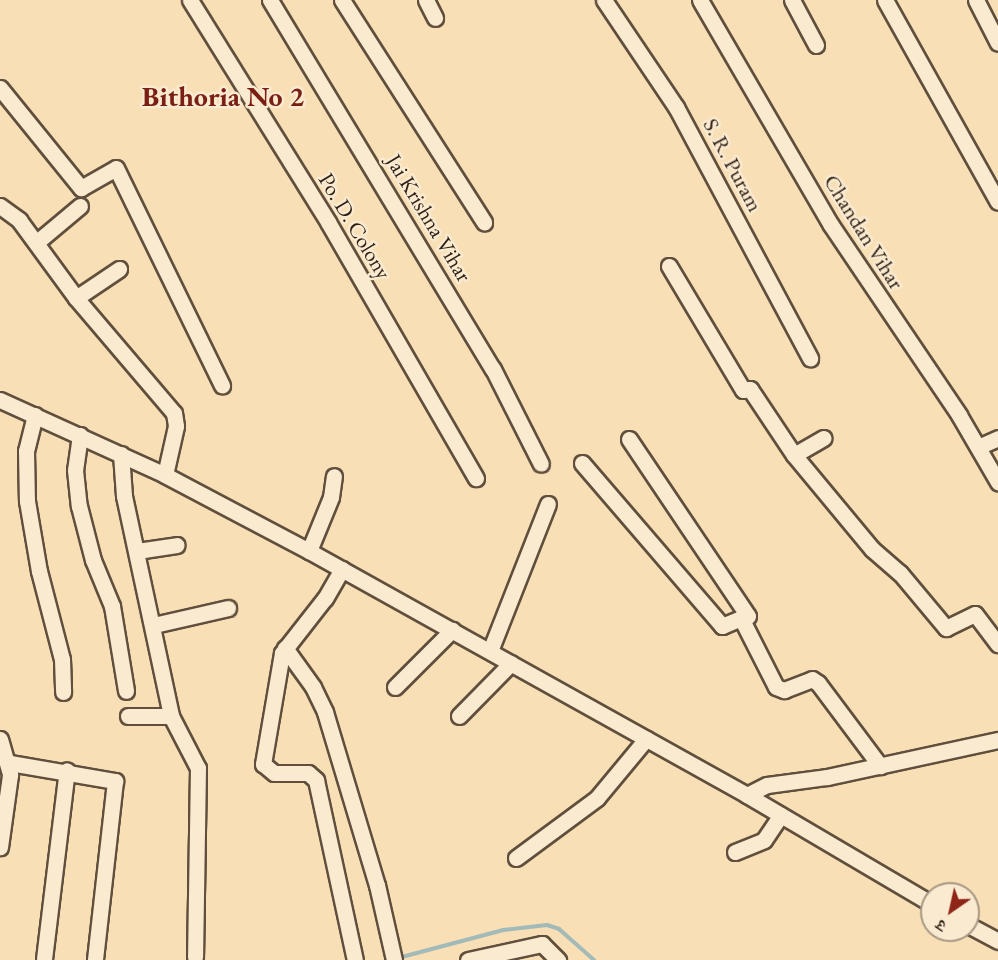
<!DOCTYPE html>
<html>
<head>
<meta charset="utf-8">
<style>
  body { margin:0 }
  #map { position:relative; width:998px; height:960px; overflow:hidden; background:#f8dfb6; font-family:"EB Garamond","Noto Serif Devanagari",serif }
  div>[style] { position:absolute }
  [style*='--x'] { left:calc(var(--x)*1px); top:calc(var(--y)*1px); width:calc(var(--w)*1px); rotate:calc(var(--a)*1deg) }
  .stream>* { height:4px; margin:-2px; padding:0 2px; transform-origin:2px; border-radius:2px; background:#a2bab8 }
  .roads { filter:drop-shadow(2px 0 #604f3d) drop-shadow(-2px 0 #604f3d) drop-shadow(0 2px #604f3d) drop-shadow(0 -2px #604f3d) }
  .minor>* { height:15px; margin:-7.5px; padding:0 7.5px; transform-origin:7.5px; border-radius:7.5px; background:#faead0 }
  span { translate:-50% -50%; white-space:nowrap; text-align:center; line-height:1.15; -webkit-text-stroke:5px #faead0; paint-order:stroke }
  .street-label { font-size:22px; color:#2d1f15 }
  .district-label { font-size:28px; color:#7a1f14; font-weight:700 }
  .north { position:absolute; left:920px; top:882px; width:60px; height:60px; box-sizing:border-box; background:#faead0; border:2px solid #a89985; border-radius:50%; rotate:214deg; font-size:16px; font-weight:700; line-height:24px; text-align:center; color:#2d1f15 }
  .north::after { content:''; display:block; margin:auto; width:21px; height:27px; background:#8f2418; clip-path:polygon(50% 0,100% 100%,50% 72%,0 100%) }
</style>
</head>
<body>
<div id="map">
  <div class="stream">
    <div style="--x:398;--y:958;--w:109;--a:-14.9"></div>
    <div style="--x:503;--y:930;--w:44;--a:-6.5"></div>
    <div style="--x:547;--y:925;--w:13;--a:18"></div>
    <div style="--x:559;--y:929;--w:47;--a:41.5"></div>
  </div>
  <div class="roads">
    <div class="minor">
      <div style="--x:190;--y:0;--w:261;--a:58.1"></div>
      <div style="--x:328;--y:222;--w:296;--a:60"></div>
      <div style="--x:270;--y:0;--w:431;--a:58.9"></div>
      <div style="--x:493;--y:369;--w:106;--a:63.2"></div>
      <div style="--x:342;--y:0;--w:264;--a:57.4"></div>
      <div style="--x:426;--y:0;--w:20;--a:63"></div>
      <div style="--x:604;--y:0;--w:129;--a:56.1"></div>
      <div style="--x:676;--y:107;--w:285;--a:61.9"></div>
      <div style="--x:700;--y:0;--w:260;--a:59.8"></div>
      <div style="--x:831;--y:225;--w:229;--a:56"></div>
      <div style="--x:959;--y:415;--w:78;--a:59.8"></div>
      <div style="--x:792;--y:0;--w:51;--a:61.9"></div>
      <div style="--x:885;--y:0;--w:231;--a:60.8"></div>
      <div style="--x:976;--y:0;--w:48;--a:62.9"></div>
      <div style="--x:0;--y:88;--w:129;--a:51"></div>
      <div style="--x:81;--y:188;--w:40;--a:-29.7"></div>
      <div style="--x:116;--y:168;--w:242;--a:64"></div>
      <div style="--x:0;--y:206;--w:24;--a:36"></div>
      <div style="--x:19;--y:220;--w:97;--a:53.8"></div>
      <div style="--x:76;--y:298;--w:151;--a:49.6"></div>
      <div style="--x:174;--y:413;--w:13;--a:81"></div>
      <div style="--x:176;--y:426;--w:50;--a:102.7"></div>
      <div style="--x:37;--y:242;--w:56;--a:-39.9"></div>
      <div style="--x:669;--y:266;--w:144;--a:59.2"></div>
      <div style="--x:743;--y:390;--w:7;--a:-8"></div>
      <div style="--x:750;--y:389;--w:79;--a:56.3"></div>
      <div style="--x:794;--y:455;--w:122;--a:50.3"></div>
      <div style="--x:872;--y:549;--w:37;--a:41"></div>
      <div style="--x:900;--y:573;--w:72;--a:50.1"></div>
      <div style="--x:946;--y:628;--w:32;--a:-26"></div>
      <div style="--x:975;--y:614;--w:38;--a:53"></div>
      <div style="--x:76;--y:298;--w:52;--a:-34"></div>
      <div style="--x:0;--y:400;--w:181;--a:24.4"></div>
      <div style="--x:165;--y:475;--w:163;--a:27.8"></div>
      <div style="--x:309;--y:551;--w:501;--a:29.12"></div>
      <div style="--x:747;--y:795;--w:215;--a:30.5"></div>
      <div style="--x:35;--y:415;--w:37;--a:104"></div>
      <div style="--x:26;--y:451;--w:50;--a:88.9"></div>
      <div style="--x:27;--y:501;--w:71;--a:80.3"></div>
      <div style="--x:39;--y:571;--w:91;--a:75.4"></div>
      <div style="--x:62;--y:659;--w:33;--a:88"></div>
      <div style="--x:80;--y:435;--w:35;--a:98"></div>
      <div style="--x:75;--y:470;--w:36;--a:84"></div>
      <div style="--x:79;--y:506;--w:56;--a:75.5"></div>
      <div style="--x:93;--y:560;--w:50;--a:67.6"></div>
      <div style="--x:112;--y:606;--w:86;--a:80.6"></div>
      <div style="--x:629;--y:439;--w:213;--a:56.1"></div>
      <div style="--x:748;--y:616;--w:7;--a:164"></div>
      <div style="--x:741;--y:618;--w:77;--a:63.1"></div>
      <div style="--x:776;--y:687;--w:9;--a:21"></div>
      <div style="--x:784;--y:690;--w:30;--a:-21"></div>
      <div style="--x:812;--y:679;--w:7;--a:34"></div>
      <div style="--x:818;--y:683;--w:104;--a:53.2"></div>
      <div style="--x:978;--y:447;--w:22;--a:-24"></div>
      <div style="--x:121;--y:454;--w:42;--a:85.9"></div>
      <div style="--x:124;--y:496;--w:225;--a:77.9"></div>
      <div style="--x:171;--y:716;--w:59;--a:62.6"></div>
      <div style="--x:198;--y:768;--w:189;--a:90.9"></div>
      <div style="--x:794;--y:455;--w:34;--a:-30"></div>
      <div style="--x:582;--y:463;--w:215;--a:49.3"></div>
      <div style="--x:722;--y:626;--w:21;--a:-23"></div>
      <div style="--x:137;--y:551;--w:40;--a:-8.5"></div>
      <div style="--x:309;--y:551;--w:58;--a:-67.8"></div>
      <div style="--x:331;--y:497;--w:21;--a:-82"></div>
      <div style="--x:342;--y:569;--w:34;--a:120"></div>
      <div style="--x:325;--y:598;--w:70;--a:128"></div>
      <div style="--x:282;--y:653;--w:113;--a:99.7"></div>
      <div style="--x:263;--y:764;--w:14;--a:39"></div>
      <div style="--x:274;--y:773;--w:34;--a:0"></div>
      <div style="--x:308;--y:773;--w:11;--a:41"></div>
      <div style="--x:316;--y:780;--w:184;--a:77.8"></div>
      <div style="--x:154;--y:625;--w:76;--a:-12.9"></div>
      <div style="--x:285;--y:648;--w:48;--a:54.3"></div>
      <div style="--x:313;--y:687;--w:28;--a:64"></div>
      <div style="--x:325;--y:712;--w:181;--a:73.3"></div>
      <div style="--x:377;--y:885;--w:77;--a:77.2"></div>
      <div style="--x:490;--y:651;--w:158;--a:-68.5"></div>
      <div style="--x:395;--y:687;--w:81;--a:-45"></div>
      <div style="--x:128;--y:716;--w:43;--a:0"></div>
      <div style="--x:459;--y:716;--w:74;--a:-45.5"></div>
      <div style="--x:0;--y:739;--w:37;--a:74"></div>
      <div style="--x:10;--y:775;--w:73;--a:97.9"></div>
      <div style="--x:10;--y:763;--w:107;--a:9.7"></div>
      <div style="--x:115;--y:781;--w:180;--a:96.4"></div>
      <div style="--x:747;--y:795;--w:22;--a:-27"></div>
      <div style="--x:767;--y:785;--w:61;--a:-7.6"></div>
      <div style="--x:827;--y:777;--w:175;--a:-12.2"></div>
      <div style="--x:735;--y:852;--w:31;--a:-22"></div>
      <div style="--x:764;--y:840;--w:30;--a:-56"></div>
      <div style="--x:516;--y:858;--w:101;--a:-36.5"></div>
      <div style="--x:597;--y:798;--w:77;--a:-50.3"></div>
      <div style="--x:968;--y:925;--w:34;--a:28"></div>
      <div style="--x:44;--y:959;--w:190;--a:-83.1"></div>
      <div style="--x:468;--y:960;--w:76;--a:-12.2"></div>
      <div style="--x:542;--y:944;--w:23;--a:45"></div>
    </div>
  </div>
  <div class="street-label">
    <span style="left:733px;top:165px;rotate:62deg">S. R. Puram</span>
    <span style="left:429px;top:218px;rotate:59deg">Jai Krishna Vihar</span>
    <span style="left:355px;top:226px;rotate:59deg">Po. D. Colony</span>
    <span style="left:864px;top:232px;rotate:58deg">Chandan Vihar</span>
  </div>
  <div class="district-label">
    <span style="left:223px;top:96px">Bithoria No 2</span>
  </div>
  <div class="north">उ</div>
</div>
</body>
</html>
